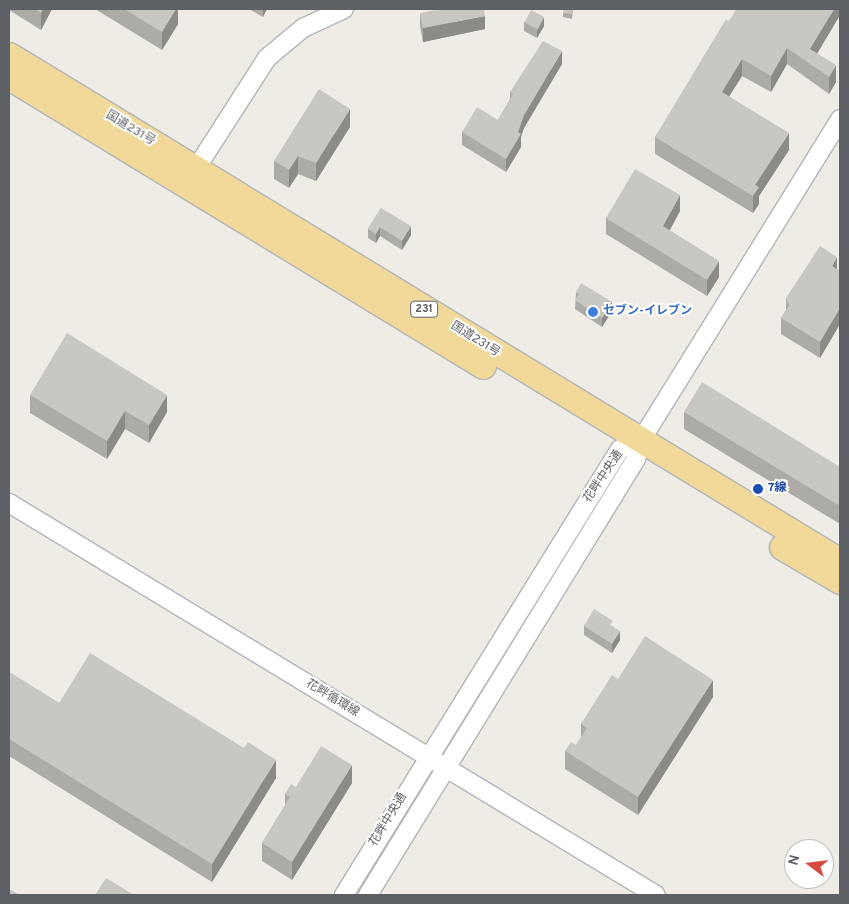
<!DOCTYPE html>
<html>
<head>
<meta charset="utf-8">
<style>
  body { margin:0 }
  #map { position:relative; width:849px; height:904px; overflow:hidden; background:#eeece5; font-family:Overpass,"Noto Sans JP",sans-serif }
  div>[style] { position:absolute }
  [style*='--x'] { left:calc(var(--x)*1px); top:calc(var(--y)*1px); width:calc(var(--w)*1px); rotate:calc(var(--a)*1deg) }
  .roads { filter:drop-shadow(1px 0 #b2b5b9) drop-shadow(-1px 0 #b2b5b9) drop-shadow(0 1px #b2b5b9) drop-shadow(0 -1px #b2b5b9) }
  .minor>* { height:18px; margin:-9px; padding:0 9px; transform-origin:9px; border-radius:9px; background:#fff }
  .highway>* { height:25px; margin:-12.5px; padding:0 12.5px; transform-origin:12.5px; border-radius:12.5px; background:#f1d999 }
  .wall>* { inset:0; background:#adaba7 }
  .shaded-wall>* { inset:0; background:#8d8b88 }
  .building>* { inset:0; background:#c9c7c2; transform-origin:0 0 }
  .dots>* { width:14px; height:14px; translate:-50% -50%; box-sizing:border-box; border:2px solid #fff; border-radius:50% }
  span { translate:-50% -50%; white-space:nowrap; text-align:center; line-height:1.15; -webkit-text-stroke:4px #fff; paint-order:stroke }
  .shield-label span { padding:1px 4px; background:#fff; border:1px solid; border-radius:4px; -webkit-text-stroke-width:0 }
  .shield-label { font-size:11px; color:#5d6064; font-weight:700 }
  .street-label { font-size:12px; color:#5d6064 }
  .shop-label { font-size:12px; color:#366cbe; font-weight:700 }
  .left { translate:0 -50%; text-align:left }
  .transit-label { font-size:12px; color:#164399; font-weight:700 }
  .frame { position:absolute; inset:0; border:10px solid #5d6064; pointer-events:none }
  .north { position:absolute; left:784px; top:839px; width:50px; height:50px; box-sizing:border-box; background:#fff; border:1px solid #bebfc1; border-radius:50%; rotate:285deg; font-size:14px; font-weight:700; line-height:20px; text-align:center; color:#5d6064 }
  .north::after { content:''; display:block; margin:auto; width:18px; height:22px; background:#d64b43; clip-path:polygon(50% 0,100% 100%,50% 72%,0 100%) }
</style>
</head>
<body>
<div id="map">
  <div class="roads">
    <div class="minor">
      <div style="--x:190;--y:178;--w:143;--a:-57.3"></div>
      <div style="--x:267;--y:58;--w:47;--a:-39.8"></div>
      <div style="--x:303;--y:28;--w:45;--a:-24.9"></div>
      <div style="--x:9;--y:503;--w:756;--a:31.21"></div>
      <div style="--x:344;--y:895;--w:524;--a:-58.25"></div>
      <div style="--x:620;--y:449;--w:21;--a:-19"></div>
      <div style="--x:368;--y:895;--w:512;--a:-58.42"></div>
      <div style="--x:636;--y:459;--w:17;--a:-77"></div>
      <div style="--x:640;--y:442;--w:380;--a:-58.2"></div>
    </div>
    <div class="highway">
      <div style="--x:9;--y:55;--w:973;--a:31.34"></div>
      <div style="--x:9;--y:77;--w:555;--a:31.37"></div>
      <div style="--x:782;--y:547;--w:67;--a:30.4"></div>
    </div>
  </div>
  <div class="wall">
    <div style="clip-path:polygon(9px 9px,52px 9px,41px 30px,9px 10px)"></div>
    <div style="clip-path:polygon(95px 9px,178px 9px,178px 24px,162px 50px)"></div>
    <div style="clip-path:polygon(249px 9px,267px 9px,263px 17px)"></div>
    <div style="clip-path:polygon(573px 9px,572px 19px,563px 17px,563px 13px)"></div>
    <div style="clip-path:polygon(420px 13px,485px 29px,423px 42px,420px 26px)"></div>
    <div style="clip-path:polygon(840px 15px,817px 53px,836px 82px,829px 94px,787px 64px,771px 92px,742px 76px,729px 96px,789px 150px,759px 196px,759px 204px,753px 213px,655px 154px,655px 137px,729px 21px)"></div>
    <div style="clip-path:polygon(524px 22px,544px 26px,537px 38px,524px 31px)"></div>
    <div style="clip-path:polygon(562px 64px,524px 128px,521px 137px,521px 147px,506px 172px,462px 145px,462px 132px,498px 120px,510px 99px,510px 92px)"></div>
    <div style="clip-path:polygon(350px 127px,316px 181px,298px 174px,289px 188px,274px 179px,274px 161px)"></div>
    <div style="clip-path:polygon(381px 208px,411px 235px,402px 250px,380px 236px,376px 243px,368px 238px,368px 229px)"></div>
    <div style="clip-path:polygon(680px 211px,669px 231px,719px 277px,707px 296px,606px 234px,606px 218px)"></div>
    <div style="clip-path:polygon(837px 269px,840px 271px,840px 324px,820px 358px,781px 334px,781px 318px,786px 310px,786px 298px)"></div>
    <div style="clip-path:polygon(576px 292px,612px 311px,602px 327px,575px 309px)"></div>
    <div style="clip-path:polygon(30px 395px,167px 412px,149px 443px,125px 429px,107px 459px,30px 413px)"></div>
    <div style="clip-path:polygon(684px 412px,840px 467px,840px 524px,684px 429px)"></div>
    <div style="clip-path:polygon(584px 626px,613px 626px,620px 640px,612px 653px,584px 635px)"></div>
    <div style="clip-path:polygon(9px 672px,59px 703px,276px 778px,212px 882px,9px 756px)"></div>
    <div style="clip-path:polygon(618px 679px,713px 697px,638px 815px,565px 769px,565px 751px,576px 745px,581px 737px,581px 724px)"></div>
    <div style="clip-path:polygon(352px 783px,292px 880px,262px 861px,262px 843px,285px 805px,285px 794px,296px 787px)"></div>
  </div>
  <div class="shaded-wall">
    <div style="clip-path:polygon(43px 9px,52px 9px,41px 30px,41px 13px)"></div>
    <div style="clip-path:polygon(176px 9px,178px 9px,178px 24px,162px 50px,162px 32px)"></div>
    <div style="clip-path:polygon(263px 9px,267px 9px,263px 17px)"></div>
    <div style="clip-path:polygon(834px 9px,840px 9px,840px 15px,811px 64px,810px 49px)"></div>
    <div style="clip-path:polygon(485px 16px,485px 29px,423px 42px,423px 28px)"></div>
    <div style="clip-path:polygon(544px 17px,544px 26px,537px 38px,537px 29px)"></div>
    <div style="clip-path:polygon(787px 48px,787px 64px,771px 92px,771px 76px)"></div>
    <div style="clip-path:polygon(562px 51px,562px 64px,524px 128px,521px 137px,521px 147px,506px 172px,506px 159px,518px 132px,524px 115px)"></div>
    <div style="clip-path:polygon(742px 59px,742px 76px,722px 108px,722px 92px)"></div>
    <div style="clip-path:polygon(836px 65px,836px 82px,829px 94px,829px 77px)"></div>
    <div style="clip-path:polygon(350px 109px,350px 127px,316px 181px,316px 163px)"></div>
    <div style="clip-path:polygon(789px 133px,789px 150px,759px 196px,759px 204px,753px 213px,753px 196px,755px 185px)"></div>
    <div style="clip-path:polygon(298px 156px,298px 174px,289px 188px,289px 170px)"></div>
    <div style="clip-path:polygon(680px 195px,680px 211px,663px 243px,663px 226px)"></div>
    <div style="clip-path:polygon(411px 226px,411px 235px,402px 250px,402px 241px)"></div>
    <div style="clip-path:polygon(380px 227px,380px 236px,376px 243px,376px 234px)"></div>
    <div style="clip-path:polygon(837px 257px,837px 272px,832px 266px)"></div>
    <div style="clip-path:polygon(719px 261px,719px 277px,707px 296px,707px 280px)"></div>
    <div style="clip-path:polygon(612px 302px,612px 311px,602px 327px,602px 318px)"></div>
    <div style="clip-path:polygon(840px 308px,840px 324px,820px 358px,820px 342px)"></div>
    <div style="clip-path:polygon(167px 395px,167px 412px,149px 443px,149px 425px)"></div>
    <div style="clip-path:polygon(125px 411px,125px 429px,107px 459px,107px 441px)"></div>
    <div style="clip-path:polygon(620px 631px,620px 640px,612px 653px,612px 644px)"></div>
    <div style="clip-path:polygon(713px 680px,713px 697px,638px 815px,638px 797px)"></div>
    <div style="clip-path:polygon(276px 760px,276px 778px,212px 882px,212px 864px)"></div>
    <div style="clip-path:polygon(352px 765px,352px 783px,292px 880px,292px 862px)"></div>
  </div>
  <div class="building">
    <div style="clip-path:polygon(35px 9px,43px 9px,41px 13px)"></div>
    <div style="clip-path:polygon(124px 9px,176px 9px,162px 32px)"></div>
    <div style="clip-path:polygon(441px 9px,484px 9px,485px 16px,423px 28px,420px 13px)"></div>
    <div style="clip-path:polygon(564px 9px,573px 9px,572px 14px,563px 13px)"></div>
    <div style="clip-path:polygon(736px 9px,834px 9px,810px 49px,836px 65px,829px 77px,787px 48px,771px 76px,742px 59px,722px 92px,789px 133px,755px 185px,759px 187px,753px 196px,655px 137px,726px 19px,729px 21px)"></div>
    <div style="left:531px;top:10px;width:15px;height:14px;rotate:28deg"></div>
    <div style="clip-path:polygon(543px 41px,562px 51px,524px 115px,518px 132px,521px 134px,506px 159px,462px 132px,477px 107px,498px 120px,513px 94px,510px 92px)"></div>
    <div style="clip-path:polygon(319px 89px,350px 109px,316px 163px,298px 156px,289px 170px,274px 161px)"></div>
    <div style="clip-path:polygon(635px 169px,680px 195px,663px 226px,719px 261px,707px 280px,606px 218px)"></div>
    <div style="clip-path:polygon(381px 208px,411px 226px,402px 241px,380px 227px,376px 234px,368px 229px)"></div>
    <div style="clip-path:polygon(820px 246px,837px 257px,832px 266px,840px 271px,840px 308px,820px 342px,781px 318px,789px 306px,786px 298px)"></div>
    <div style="clip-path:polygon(581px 283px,612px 302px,602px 318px,575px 300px,579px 294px,576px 292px)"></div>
    <div style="clip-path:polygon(67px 333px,167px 395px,149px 425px,125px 411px,107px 441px,30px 395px)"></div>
    <div style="clip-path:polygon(702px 382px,840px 467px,840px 506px,684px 412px)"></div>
    <div style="clip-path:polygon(594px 609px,613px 621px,610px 625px,620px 631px,612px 644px,584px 626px)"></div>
    <div style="clip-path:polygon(645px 636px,713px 680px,638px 797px,565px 751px,571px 742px,576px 745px,587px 728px,581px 724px,612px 675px,618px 679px)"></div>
    <div style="clip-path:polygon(90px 653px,244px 748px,248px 742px,276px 760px,212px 864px,9px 739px,9px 672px,59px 703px)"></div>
    <div style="clip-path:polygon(321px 746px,352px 765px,292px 862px,262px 843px,290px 797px,285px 794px,291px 784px,296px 787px)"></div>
    <div style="clip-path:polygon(106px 878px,134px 895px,95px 895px)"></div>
    <div style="clip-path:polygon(9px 889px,20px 895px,9px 895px)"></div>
  </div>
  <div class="dots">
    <div style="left:593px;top:312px;background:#3f7fe0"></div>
    <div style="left:758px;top:489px;background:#1a4fb4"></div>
  </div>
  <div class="shield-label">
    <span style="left:424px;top:309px">231</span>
  </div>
  <div class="street-label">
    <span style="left:130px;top:129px;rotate:31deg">国道231号</span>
    <span style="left:475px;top:340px;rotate:32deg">国道231号</span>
    <span style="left:604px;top:477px;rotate:-56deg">花畔中央通</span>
    <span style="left:332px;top:699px;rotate:31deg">花畔循環線</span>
    <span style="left:389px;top:820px;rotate:-59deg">花畔中央通</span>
  </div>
  <div class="shop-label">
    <span class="left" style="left:603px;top:312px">セブン-イレブン</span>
  </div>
  <div class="transit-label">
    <span class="left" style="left:768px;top:489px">7線</span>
  </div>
  <div class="frame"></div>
  <div class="north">N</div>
</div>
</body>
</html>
